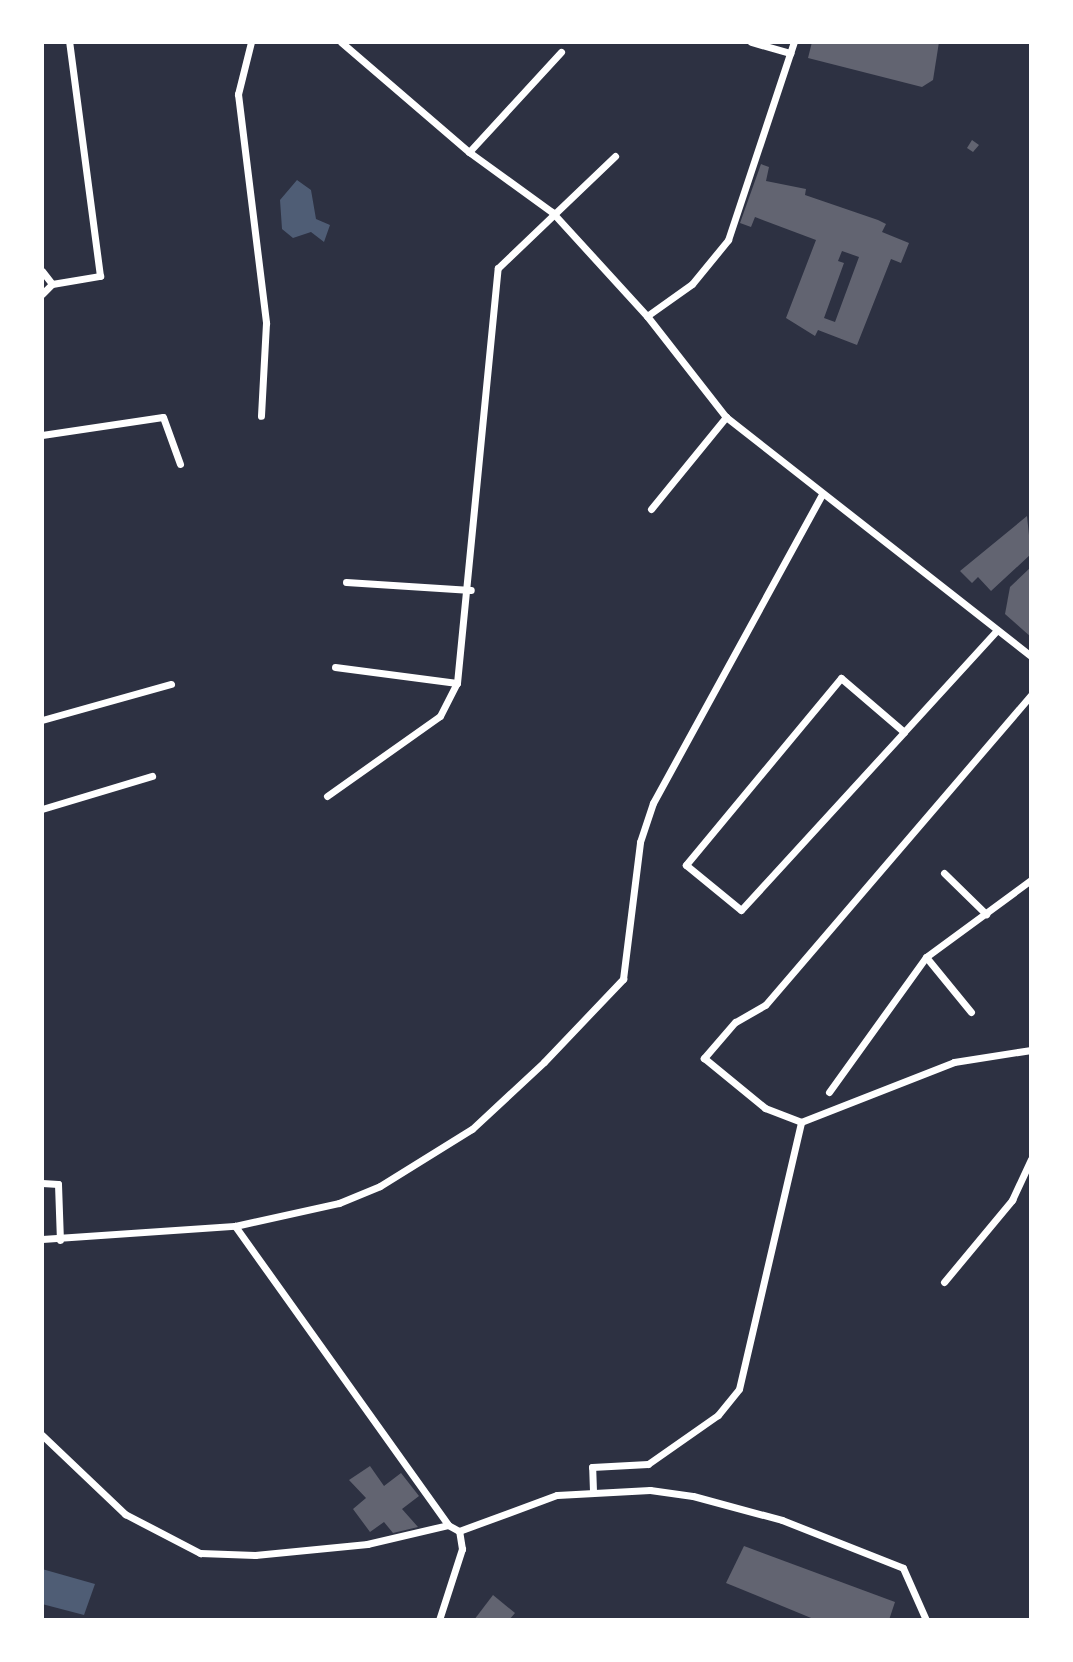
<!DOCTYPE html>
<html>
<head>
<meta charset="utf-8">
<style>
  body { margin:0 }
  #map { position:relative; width:1073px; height:1662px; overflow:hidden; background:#2d3142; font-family:Georgia,serif }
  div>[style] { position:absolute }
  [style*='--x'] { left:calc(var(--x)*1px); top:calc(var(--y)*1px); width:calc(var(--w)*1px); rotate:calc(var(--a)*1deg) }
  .water>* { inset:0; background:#4f5d75 }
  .building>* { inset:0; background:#626471 }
  .minor>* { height:7px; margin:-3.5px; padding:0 3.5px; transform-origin:3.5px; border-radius:3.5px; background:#fff }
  span { translate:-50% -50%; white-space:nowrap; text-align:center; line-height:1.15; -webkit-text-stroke:6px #fff; paint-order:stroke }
  .frame { position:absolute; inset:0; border:44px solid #fff; pointer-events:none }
</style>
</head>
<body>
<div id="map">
  <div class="water">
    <div style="clip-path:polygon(297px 180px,311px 190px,316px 219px,330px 225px,324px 242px,311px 232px,293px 238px,282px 229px,280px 200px)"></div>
    <div style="clip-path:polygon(42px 1569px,95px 1584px,84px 1615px,42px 1604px)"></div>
  </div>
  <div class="building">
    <div style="clip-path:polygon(812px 42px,939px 42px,933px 80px,922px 87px,808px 58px)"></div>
    <div style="clip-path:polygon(972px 140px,979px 145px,973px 152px,967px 148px)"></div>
    <div style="clip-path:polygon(evenodd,761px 164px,769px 167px,766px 181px,806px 189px,805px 195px,878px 220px,886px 224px,882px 232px,909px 243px,901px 263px,891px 259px,857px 345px,818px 330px,815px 336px,786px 318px,816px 240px,755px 217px,751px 227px,740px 223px,761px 164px,842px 251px,859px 257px,835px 322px,824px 318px,844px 263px,838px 261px,842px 251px)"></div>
    <div style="clip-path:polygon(1027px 516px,1031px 554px,991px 591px,978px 577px,972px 583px,960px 571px)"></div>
    <div style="clip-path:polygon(1031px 567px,1031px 637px,1005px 614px,1010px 587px)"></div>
    <div style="clip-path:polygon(370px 1466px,384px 1486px,401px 1473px,419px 1496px,402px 1509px,418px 1527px,393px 1533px,384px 1522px,370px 1532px,353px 1509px,366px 1498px,349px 1480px)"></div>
    <div style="clip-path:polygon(744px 1546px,895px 1602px,889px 1620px,816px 1620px,726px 1583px)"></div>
    <div style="clip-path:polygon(493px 1595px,515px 1613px,509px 1620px,474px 1620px)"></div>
  </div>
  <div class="minor">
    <div style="--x:251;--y:42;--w:54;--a:104"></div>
    <div style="--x:238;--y:94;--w:231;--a:83"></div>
    <div style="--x:266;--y:323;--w:93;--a:93.1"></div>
    <div style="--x:341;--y:42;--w:169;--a:40.7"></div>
    <div style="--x:469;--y:152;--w:102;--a:35.9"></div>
    <div style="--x:552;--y:212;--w:141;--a:47.6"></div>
    <div style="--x:647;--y:316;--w:128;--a:52"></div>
    <div style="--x:726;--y:417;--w:387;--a:38.1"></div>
    <div style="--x:751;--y:42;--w:41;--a:15.8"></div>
    <div style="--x:469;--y:152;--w:136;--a:-47.4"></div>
    <div style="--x:42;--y:271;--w:16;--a:52"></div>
    <div style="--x:52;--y:284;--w:49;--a:-9.5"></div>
    <div style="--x:100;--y:276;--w:236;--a:-97.5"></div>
    <div style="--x:42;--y:294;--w:14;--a:-45"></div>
    <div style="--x:647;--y:316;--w:55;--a:-35.4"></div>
    <div style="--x:692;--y:284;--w:57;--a:-50.7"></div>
    <div style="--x:728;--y:240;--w:209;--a:-71.6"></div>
    <div style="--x:42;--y:435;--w:122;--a:-8.5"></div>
    <div style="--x:163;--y:417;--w:50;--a:70.1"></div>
    <div style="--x:651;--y:509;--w:119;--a:-50.8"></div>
    <div style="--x:346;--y:582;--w:125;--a:3.7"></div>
    <div style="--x:335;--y:667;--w:123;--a:7.5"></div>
    <div style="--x:1031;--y:695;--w:408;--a:130.6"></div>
    <div style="--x:765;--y:1005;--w:34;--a:150"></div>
    <div style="--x:735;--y:1022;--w:48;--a:130.7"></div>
    <div style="--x:704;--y:1058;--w:79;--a:39.3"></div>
    <div style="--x:765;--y:1108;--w:39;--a:21"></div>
    <div style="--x:801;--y:1122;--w:164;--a:-21.4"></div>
    <div style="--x:954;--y:1062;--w:78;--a:-8.9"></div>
    <div style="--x:42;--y:720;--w:134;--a:-15.6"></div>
    <div style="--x:904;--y:732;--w:83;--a:-139.4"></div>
    <div style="--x:841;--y:678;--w:243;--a:129.7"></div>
    <div style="--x:686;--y:865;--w:71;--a:39.3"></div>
    <div style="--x:741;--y:910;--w:241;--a:-47.5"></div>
    <div style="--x:904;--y:732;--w:138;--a:-47.6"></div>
    <div style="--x:327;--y:796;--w:138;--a:-35.3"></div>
    <div style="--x:440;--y:716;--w:37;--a:-63"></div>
    <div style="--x:457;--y:683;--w:417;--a:-84.4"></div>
    <div style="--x:498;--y:268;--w:162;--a:-43.7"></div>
    <div style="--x:42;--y:809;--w:115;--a:-16.7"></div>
    <div style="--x:944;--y:873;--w:59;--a:44.3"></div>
    <div style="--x:926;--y:957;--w:71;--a:50.7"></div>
    <div style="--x:829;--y:1092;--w:166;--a:-54.3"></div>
    <div style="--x:926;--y:957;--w:130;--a:-36.3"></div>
    <div style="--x:42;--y:1183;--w:16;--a:4"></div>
    <div style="--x:58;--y:1184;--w:56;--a:88"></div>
    <div style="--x:235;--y:1226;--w:367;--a:54.5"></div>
    <div style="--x:42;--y:1239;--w:193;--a:-3.9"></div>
    <div style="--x:235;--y:1226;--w:107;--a:-12.5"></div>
    <div style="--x:339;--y:1203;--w:44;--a:-22.5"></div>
    <div style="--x:380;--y:1186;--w:108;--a:-31.8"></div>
    <div style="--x:472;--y:1129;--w:98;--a:-42.9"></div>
    <div style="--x:544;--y:1062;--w:115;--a:-46.4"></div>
    <div style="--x:623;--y:979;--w:138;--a:-82.9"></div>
    <div style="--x:640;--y:842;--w:41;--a:-71.6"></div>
    <div style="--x:653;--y:803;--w:350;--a:-61.3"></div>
    <div style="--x:944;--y:1282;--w:107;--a:-50.3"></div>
    <div style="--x:1012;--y:1200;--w:45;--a:-65.1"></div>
    <div style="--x:42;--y:1435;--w:115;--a:43.6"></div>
    <div style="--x:125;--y:1514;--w:85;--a:27.5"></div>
    <div style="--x:200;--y:1553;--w:55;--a:2.1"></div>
    <div style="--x:255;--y:1555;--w:113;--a:-5.6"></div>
    <div style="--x:367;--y:1544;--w:83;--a:-13.2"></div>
    <div style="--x:448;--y:1525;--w:13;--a:29"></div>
    <div style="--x:593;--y:1491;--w:24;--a:-92"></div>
    <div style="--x:592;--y:1467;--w:56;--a:-3.1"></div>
    <div style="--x:648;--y:1464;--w:85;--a:-35"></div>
    <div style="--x:718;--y:1415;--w:33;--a:-51"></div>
    <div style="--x:739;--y:1389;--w:274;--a:-76.9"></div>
    <div style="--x:459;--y:1531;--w:104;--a:-20.2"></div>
    <div style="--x:557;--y:1495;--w:93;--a:-3.1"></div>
    <div style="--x:650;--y:1490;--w:43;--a:7.9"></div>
    <div style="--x:693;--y:1496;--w:92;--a:15.1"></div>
    <div style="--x:782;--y:1520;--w:130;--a:21.6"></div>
    <div style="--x:903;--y:1568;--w:57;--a:66.1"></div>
    <div style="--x:439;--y:1620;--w:75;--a:-72.1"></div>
    <div style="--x:462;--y:1549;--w:18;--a:-99"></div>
  </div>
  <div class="frame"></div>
</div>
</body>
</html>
